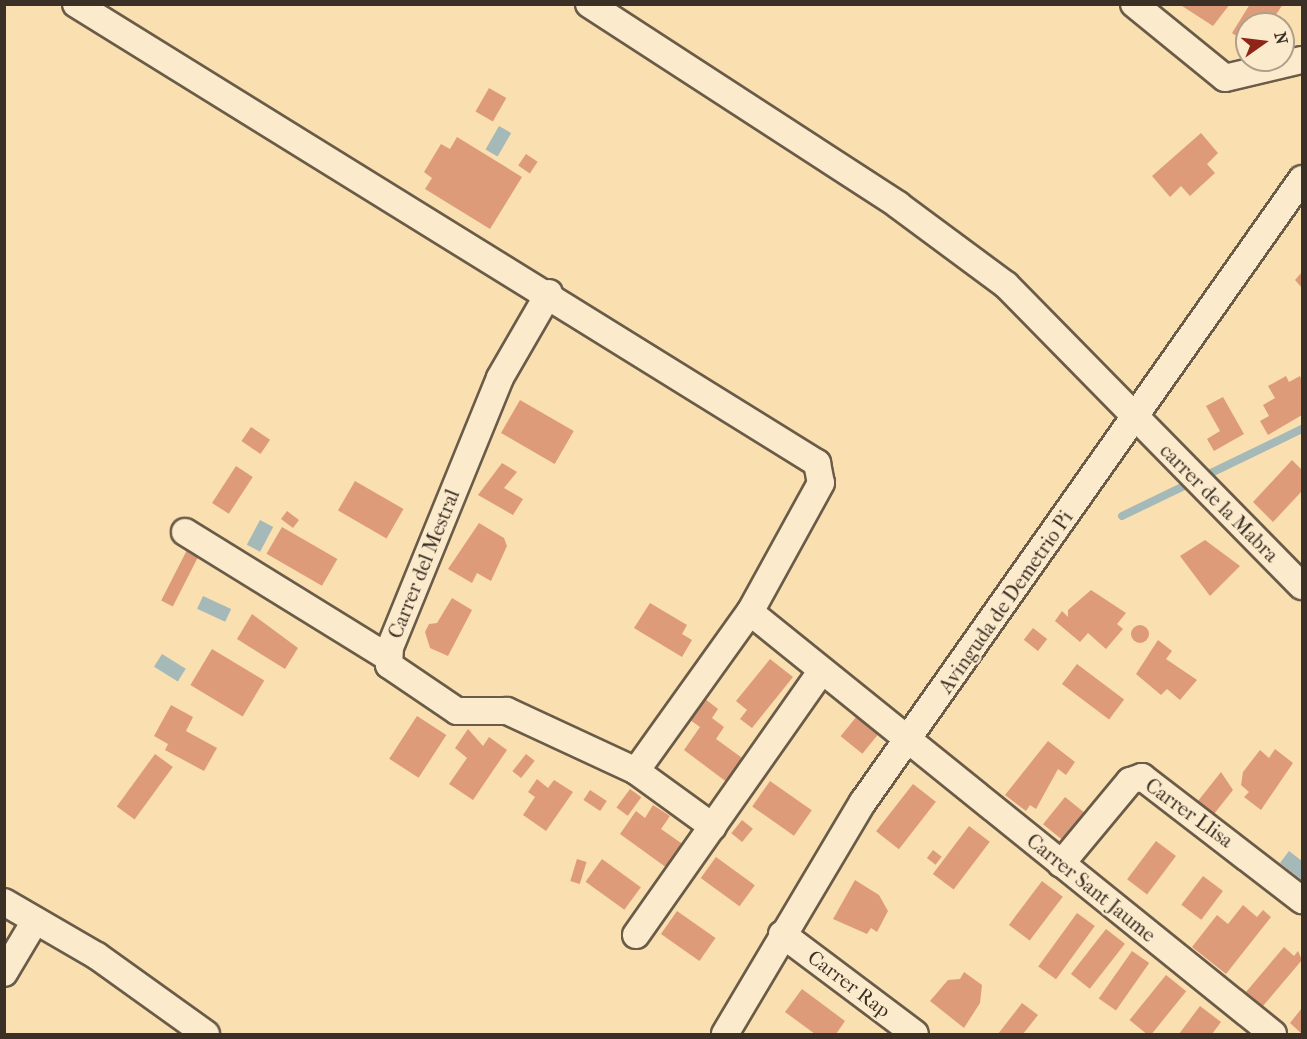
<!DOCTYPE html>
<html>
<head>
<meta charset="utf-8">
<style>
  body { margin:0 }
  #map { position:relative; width:1307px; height:1039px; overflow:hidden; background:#fadfb1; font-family:"IM FELL French Canon",serif }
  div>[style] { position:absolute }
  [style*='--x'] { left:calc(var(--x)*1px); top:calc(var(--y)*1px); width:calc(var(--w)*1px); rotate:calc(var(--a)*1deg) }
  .water>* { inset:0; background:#a4b9b8; transform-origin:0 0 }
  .stream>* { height:8px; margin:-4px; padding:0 4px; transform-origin:4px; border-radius:4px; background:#a4b9b8 }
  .building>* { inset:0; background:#de9b7a; transform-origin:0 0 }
  .round { border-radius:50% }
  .roads { filter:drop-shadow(2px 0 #6a5c49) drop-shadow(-2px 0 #6a5c49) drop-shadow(0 2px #6a5c49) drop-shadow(0 -2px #6a5c49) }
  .minor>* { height:26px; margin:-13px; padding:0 13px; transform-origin:13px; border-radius:13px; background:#fceacc }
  span { translate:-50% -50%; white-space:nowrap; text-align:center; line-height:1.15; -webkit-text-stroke:4.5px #fceacc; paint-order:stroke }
  .street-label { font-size:20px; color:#3a3026 }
  .frame { position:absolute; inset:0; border:6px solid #3a3026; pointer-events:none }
  .north { position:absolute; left:1235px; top:12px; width:60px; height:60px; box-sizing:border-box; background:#fceacc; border:2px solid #aea08a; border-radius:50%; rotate:76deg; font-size:16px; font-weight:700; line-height:24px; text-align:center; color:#3a3026 }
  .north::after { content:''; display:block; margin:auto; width:21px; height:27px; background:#8f2418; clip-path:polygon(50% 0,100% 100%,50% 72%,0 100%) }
</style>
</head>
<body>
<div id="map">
  <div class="water">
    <div style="left:499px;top:126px;width:14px;height:27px;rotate:30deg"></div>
    <div style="left:260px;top:520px;width:15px;height:28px;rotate:28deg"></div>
    <div style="left:203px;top:596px;width:31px;height:14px;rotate:25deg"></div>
    <div style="left:162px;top:654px;width:28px;height:15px;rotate:32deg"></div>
    <div style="clip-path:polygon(1289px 851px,1302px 861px,1302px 880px,1280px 863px)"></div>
  </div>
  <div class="stream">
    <div style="--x:1122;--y:516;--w:200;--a:-25.8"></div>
  </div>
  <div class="building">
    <div style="clip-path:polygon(1179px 4px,1230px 4px,1213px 26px)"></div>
    <div style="clip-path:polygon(1250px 4px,1283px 4px,1270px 24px,1247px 24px,1247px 43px,1232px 33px)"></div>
    <div style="left:489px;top:88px;width:20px;height:27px;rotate:30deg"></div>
    <div style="clip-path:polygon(1201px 133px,1218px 153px,1207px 164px,1215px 173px,1190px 196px,1181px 186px,1170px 197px,1152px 176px)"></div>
    <div style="clip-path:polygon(457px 137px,522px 177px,490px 229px,425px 189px,432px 178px,424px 172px,441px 144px,450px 149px)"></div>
    <div style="left:526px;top:154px;width:14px;height:14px;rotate:34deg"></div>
    <div style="clip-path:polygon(1302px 272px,1302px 288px,1295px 280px)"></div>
    <div style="clip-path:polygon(1286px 376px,1289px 382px,1300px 376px,1302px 381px,1302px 415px,1268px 435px,1260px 421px,1269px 416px,1263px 405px,1275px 398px,1268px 386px)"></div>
    <div style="clip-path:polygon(1223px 397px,1244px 434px,1214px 451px,1207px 439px,1220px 431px,1206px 406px)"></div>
    <div style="left:520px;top:400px;width:62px;height:38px;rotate:30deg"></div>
    <div style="left:251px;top:427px;width:23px;height:17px;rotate:34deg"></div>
    <div style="clip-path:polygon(1292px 460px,1302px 470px,1302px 491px,1273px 522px,1253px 502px)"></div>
    <div style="clip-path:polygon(502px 463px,517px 472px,504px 488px,523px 499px,513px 515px,478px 495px)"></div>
    <div style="left:236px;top:466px;width:20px;height:44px;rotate:33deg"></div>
    <div style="left:355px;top:481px;width:56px;height:34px;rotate:30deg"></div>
    <div style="left:287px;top:511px;width:15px;height:10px;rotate:37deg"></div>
    <div style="clip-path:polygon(479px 523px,504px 538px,507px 546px,491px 581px,477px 573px,472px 583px,448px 569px)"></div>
    <div style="left:282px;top:527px;width:64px;height:31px;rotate:30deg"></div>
    <div style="clip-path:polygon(1205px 540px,1240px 566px,1210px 596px,1180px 556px)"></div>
    <div style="left:188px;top:548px;width:13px;height:59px;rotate:27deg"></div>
    <div style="clip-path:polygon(1091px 590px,1126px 613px,1117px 624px,1123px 629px,1106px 649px,1088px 633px,1080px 642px,1055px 621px,1062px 611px,1068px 617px,1068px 610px)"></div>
    <div style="clip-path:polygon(452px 598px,472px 610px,448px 656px,430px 648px,425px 632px,429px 624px,437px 623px)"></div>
    <div style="clip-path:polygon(650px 603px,687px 625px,682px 634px,692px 640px,682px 657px,634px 628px)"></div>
    <div style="clip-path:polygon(252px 614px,298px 648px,285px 669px,237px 639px)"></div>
    <div class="round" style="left:1131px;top:625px;width:18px;height:18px"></div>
    <div style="left:1033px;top:628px;width:18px;height:15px;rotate:38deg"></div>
    <div style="clip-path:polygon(1158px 640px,1172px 651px,1166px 659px,1197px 680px,1180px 700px,1167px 689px,1161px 695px,1136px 674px)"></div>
    <div style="left:212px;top:649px;width:61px;height:42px;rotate:31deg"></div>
    <div style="clip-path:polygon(770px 659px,793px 677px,752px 728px,740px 719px,747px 710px,736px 701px)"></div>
    <div style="left:1077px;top:664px;width:59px;height:25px;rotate:37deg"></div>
    <div style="clip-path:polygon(700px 695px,718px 709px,712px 718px,724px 727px,716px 739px,745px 760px,728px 783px,684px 750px,700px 727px,690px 720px)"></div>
    <div style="clip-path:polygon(171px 705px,193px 717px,186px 731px,217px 748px,204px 771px,165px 750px,168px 744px,154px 736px)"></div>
    <div style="left:417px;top:716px;width:35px;height:51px;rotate:33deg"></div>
    <div style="left:857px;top:716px;width:28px;height:26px;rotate:39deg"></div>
    <div style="clip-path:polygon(468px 729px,483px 746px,489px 737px,507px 750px,473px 800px,449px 784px,467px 758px,455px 748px)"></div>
    <div style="clip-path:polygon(1048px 741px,1075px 762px,1066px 775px,1058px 769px,1036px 809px,1030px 805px,1026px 811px,1005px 795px)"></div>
    <div style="clip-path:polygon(1275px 749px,1293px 763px,1261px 810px,1244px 797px,1249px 792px,1241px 785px,1243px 772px,1260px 750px,1269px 758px)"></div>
    <div style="left:155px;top:754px;width:22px;height:65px;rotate:36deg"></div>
    <div style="left:526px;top:754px;width:11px;height:22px;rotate:38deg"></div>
    <div style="clip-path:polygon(1221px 772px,1233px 790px,1214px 814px,1198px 801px)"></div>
    <div style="clip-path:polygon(537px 779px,548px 788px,554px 780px,573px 792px,546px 831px,523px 815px,535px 797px,528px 792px)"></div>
    <div style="left:770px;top:781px;width:51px;height:31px;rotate:35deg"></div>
    <div style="left:913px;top:784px;width:29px;height:60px;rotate:38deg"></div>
    <div style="left:630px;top:789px;width:14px;height:23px;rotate:36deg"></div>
    <div style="left:590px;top:790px;width:20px;height:12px;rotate:33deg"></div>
    <div style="left:1065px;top:797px;width:28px;height:35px;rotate:39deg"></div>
    <div style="clip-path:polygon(653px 805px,670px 816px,661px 829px,684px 845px,667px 868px,620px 834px,636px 811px,645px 818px)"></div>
    <div style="left:742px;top:820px;width:14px;height:17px;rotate:39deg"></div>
    <div style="left:969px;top:826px;width:26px;height:60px;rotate:37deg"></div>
    <div style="left:1156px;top:841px;width:25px;height:48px;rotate:37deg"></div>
    <div style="left:933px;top:850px;width:11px;height:10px;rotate:38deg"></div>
    <div style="left:716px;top:857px;width:48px;height:26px;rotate:36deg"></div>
    <div style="left:577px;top:859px;width:10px;height:23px;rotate:17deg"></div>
    <div style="left:602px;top:859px;width:48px;height:28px;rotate:36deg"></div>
    <div style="left:1203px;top:876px;width:25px;height:36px;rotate:37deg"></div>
    <div style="clip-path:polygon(855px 880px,879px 895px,888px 911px,877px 932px,871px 928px,867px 934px,833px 919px)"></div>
    <div style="left:1042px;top:881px;width:26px;height:55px;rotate:37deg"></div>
    <div style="clip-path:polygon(1243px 905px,1257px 917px,1263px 910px,1271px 917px,1226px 974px,1192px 947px,1217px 915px,1228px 924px)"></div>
    <div style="left:677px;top:911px;width:47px;height:28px;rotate:35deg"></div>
    <div style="left:1077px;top:913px;width:22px;height:66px;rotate:36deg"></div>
    <div style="left:1106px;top:929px;width:24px;height:57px;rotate:38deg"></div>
    <div style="clip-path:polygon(1284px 947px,1294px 956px,1298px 951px,1302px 960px,1263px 1006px,1246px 992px)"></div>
    <div style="left:1132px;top:951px;width:21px;height:58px;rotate:35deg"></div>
    <div style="clip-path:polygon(964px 972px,982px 985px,980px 1003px,964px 1028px,930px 1001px,948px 980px,960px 979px)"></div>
    <div style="left:1166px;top:975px;width:26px;height:58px;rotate:39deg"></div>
    <div style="clip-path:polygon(802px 989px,845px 1021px,836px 1034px,815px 1034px,785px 1012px)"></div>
    <div style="clip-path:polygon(1022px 1003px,1038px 1015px,1023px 1034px,998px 1034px)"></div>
    <div style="clip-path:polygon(1200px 1006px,1221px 1022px,1212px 1034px,1179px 1034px)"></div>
    <div style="clip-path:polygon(1302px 1008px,1302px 1034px,1290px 1023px)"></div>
  </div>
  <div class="roads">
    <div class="minor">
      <div style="--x:76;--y:4;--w:872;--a:31.78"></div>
      <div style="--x:817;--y:463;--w:20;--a:79"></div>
      <div style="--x:821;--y:483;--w:147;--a:118.8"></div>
      <div style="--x:750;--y:612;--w:672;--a:38.9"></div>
      <div style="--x:589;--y:4;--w:369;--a:33"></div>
      <div style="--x:898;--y:205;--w:134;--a:36.5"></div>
      <div style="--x:1006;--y:285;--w:422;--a:45.5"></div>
      <div style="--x:1134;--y:4;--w:117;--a:39.1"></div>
      <div style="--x:1225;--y:78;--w:79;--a:-13.2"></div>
      <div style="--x:549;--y:293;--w:98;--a:120"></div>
      <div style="--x:500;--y:378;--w:291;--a:112.2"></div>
      <div style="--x:390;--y:647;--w:18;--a:93"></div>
      <div style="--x:389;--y:665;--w:82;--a:34.1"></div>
      <div style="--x:457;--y:711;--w:50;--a:0"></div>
      <div style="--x:507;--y:711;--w:142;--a:24.9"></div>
      <div style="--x:636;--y:771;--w:95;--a:36"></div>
      <div style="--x:185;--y:532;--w:238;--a:31.7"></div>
      <div style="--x:636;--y:771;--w:196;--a:-54.4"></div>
      <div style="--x:1061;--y:864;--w:108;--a:-50.3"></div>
      <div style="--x:1130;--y:781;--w:13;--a:-18"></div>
      <div style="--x:1142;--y:777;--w:202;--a:37.6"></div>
      <div style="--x:4;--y:902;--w:108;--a:30.1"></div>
      <div style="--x:97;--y:956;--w:134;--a:35.6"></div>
      <div style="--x:782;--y:934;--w:166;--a:36.9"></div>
      <div style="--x:636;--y:935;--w:322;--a:-54.9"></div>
      <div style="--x:4;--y:973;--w:61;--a:-59.2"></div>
      <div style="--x:725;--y:1034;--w:270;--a:-59.3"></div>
      <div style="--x:863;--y:802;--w:762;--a:-54.83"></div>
    </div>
  </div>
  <div class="street-label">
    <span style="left:1219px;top:503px;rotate:45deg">carrer de la Mabra</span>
    <span style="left:424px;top:564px;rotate:-68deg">Carrer del Mestral</span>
    <span style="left:1006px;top:602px;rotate:-55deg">Avinguda de Demetrio Pi</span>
    <span style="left:1189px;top:813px;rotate:36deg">Carrer Llisa</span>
    <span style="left:1091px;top:888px;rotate:39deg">Carrer Sant Jaume</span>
    <span style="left:849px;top:984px;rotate:37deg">Carrer Rap</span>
  </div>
  <div class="frame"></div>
  <div class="north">N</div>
</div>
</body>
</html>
